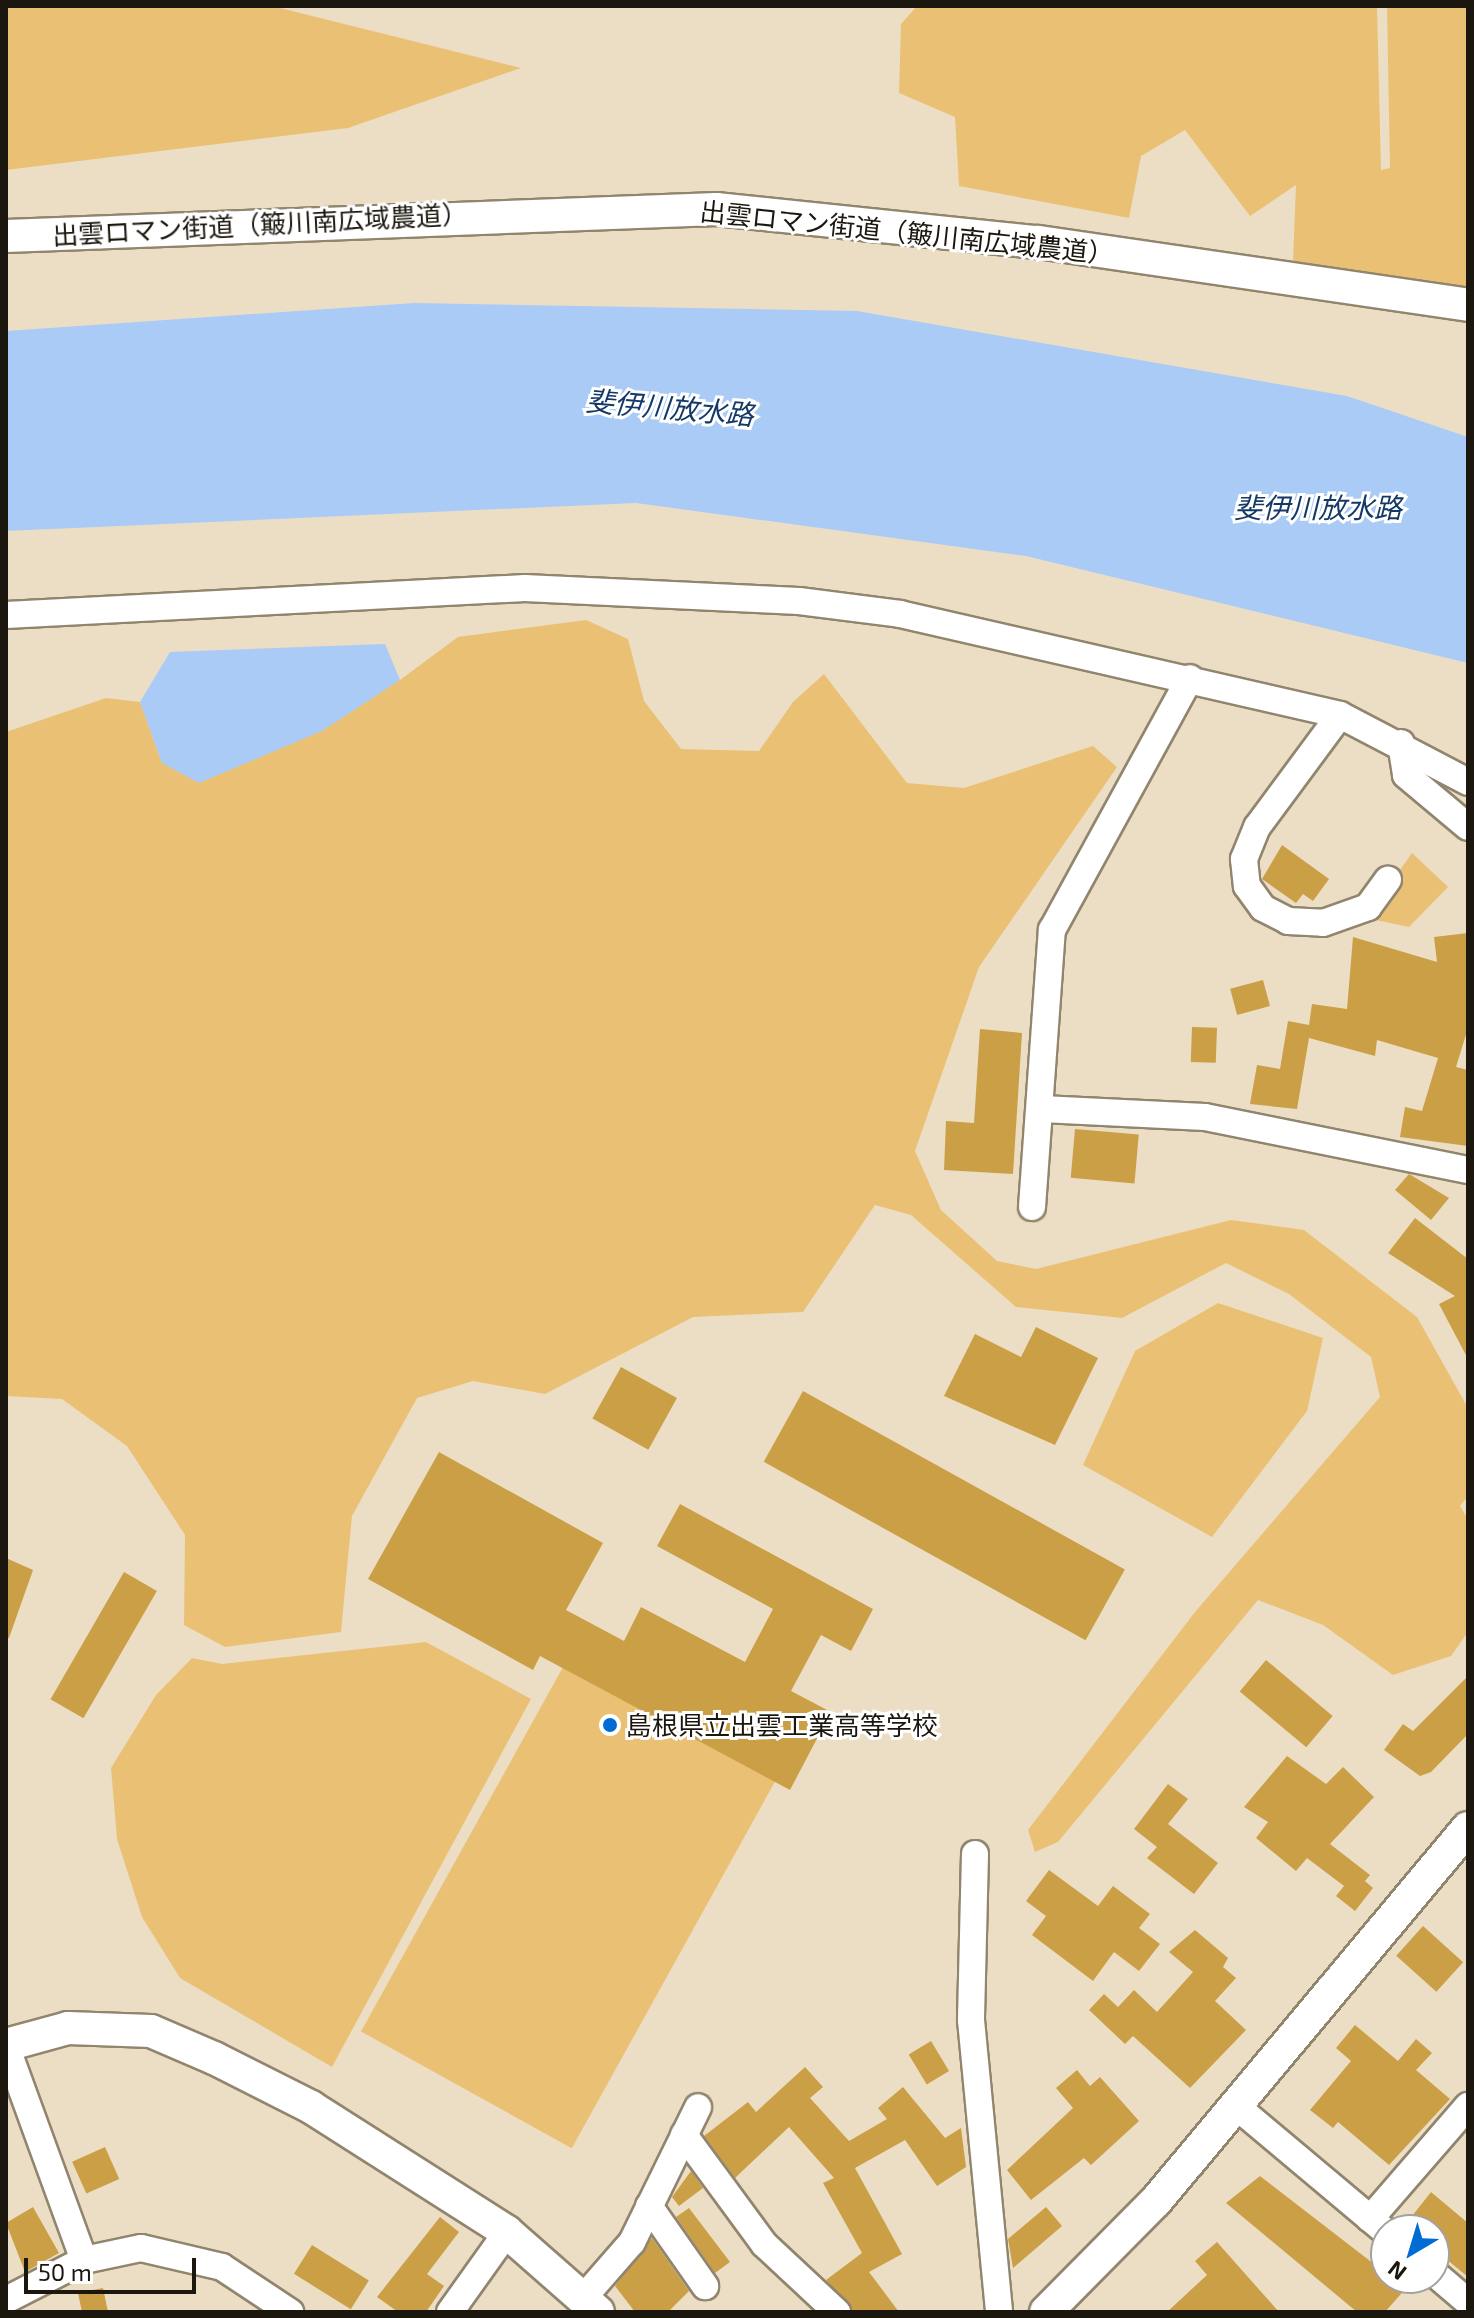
<!DOCTYPE html>
<html>
<head>
<meta charset="utf-8">
<style>
  body { margin:0 }
  #map { position:relative; width:1474px; height:2318px; overflow:hidden; background:#ecdec5; font-family:"Exo 2","Noto Sans JP",sans-serif }
  div>[style] { position:absolute }
  [style*='--x'] { left:calc(var(--x)*1px); top:calc(var(--y)*1px); width:calc(var(--w)*1px); rotate:calc(var(--a)*1deg) }
  .green>* { inset:0; background:#eac174; transform-origin:0 0 }
  .water>* { inset:0; background:#aacbf6 }
  .building>* { inset:0; background:#cb9f46; transform-origin:0 0 }
  .roads { filter:drop-shadow(2px 0 #91856e) drop-shadow(-2px 0 #91856e) drop-shadow(0 2px #91856e) drop-shadow(0 -2px #91856e) }
  .minor>* { height:26px; margin:-13px; padding:0 13px; transform-origin:13px; border-radius:13px; background:#fff }
  .tertiary>* { height:32px; margin:-16px; padding:0 16px; transform-origin:16px; border-radius:16px; background:#fff }
  .dots>* { width:22px; height:22px; translate:-50% -50%; box-sizing:border-box; border:4px solid #fff; border-radius:50% }
  span { translate:-50% -50%; white-space:nowrap; text-align:center; line-height:1.15; -webkit-text-stroke:6px #fff; paint-order:stroke }
  .street-label { font-size:26px; color:#1c170e }
  .poi-label { font-size:26px; color:#1c170e }
  .left { translate:0 -50%; text-align:left }
  .water-label { font-size:28px; color:#143966; font-style:italic }
  .frame { position:absolute; inset:0; border:8px solid #1c170e; pointer-events:none }
  .north { position:absolute; left:1370px; top:2214px; width:80px; height:80px; box-sizing:border-box; background:#fff; border:2px solid #a4a29f; border-radius:50%; rotate:218deg; font-size:22px; font-weight:700; line-height:32px; text-align:center; color:#1c170e }
  .north::after { content:''; display:block; margin:auto; width:28px; height:36px; background:#006cd4; clip-path:polygon(50% 0,100% 100%,50% 72%,0 100%) }
  .scale { position:absolute; left:24px; top:2258px; width:172px; height:36px; box-sizing:border-box; border:4px solid #1c170e; border-top:0; padding-left:10px; font-size:24px; line-height:28px; white-space:nowrap; color:#1c170e; -webkit-text-stroke:6px #fff; paint-order:stroke }
</style>
</head>
<body>
<div id="map">
  <div class="green">
    <div style="clip-path:polygon(6px 6px,272px 6px,521px 68px,348px 128px,6px 170px)"></div>
    <div style="clip-path:polygon(917px 6px,1377px 6px,1381px 170px,1390px 168px,1387px 6px,1468px 6px,1468px 292px,1293px 262px,1296px 185px,1250px 216px,1185px 130px,1141px 156px,1129px 218px,959px 186px,955px 117px,899px 93px,901px 24px)"></div>
    <div style="clip-path:polygon(586px 620px,628px 639px,644px 701px,681px 749px,759px 751px,793px 702px,824px 674px,907px 783px,964px 788px,1093px 746px,1117px 767px,979px 967px,915px 1151px,941px 1210px,997px 1261px,1036px 1269px,1231px 1220px,1304px 1230px,1417px 1317px,1468px 1408px,1468px 1496px,1460px 1506px,1468px 1519px,1468px 1632px,1451px 1656px,1393px 1675px,1323px 1625px,1258px 1600px,1058px 1842px,1035px 1852px,1028px 1830px,1195px 1612px,1380px 1397px,1371px 1357px,1289px 1294px,1226px 1263px,1122px 1318px,1016px 1307px,911px 1215px,875px 1205px,803px 1312px,693px 1317px,545px 1394px,473px 1381px,417px 1398px,352px 1516px,341px 1632px,225px 1647px,184px 1625px,185px 1535px,127px 1446px,62px 1399px,6px 1396px,6px 732px,106px 698px,140px 702px,162px 763px,400px 680px,458px 637px)"></div>
    <div style="clip-path:polygon(1412px 853px,1448px 887px,1409px 927px,1366px 918px)"></div>
    <div style="clip-path:polygon(1218px 1303px,1323px 1338px,1307px 1411px,1212px 1537px,1083px 1465px,1135px 1351px)"></div>
    <div style="clip-path:polygon(426px 1642px,531px 1699px,332px 2067px,180px 1978px,142px 1917px,117px 1839px,111px 1768px,156px 1695px,192px 1658px,222px 1664px)"></div>
    <div style="left:568px;top:1658px;width:241px;height:427px;rotate:29deg"></div>
  </div>
  <div class="water">
    <div style="clip-path:polygon(414px 303px,857px 311px,1347px 396px,1468px 437px,1468px 663px,1026px 556px,636px 503px,6px 531px,6px 331px)"></div>
    <div style="clip-path:polygon(385px 644px,400px 680px,322px 731px,199px 783px,162px 763px,140px 702px,170px 652px)"></div>
  </div>
  <div class="building">
    <div style="clip-path:polygon(1282px 845px,1329px 879px,1313px 901px,1303px 894px,1296px 903px,1262px 879px)"></div>
    <div style="clip-path:polygon(1468px 933px,1468px 1028px,1456px 1067px,1468px 1070px,1468px 1146px,1400px 1137px,1405px 1107px,1422px 1111px,1438px 1058px,1377px 1040px,1375px 1056px,1309px 1038px,1297px 1109px,1250px 1104px,1257px 1065px,1280px 1069px,1288px 1021px,1309px 1025px,1312px 1004px,1347px 1009px,1353px 937px,1437px 962px,1434px 937px)"></div>
    <div style="left:1263px;top:980px;width:27px;height:34px;rotate:75deg"></div>
    <div style="left:1192px;top:1027px;width:25px;height:35px;rotate:2deg"></div>
    <div style="clip-path:polygon(980px 1029px,1022px 1033px,1013px 1174px,944px 1170px,946px 1121px,974px 1123px)"></div>
    <div style="left:1075px;top:1129px;width:64px;height:49px;rotate:5deg"></div>
    <div style="clip-path:polygon(1409px 1174px,1449px 1198px,1431px 1220px,1395px 1190px)"></div>
    <div style="clip-path:polygon(1415px 1218px,1468px 1259px,1468px 1359px,1439px 1304px,1455px 1296px,1388px 1253px)"></div>
    <div style="clip-path:polygon(1036px 1327px,1098px 1358px,1055px 1445px,944px 1396px,975px 1334px,1021px 1357px)"></div>
    <div style="left:621px;top:1367px;width:64px;height:59px;rotate:29deg"></div>
    <div style="left:803px;top:1391px;width:368px;height:81px;rotate:29deg"></div>
    <div style="clip-path:polygon(439px 1452px,603px 1543px,566px 1610px,624px 1641px,641px 1607px,745px 1662px,773px 1609px,657px 1546px,680px 1504px,873px 1609px,851px 1651px,821px 1635px,791px 1691px,831px 1712px,790px 1790px,540px 1656px,533px 1670px,368px 1579px)"></div>
    <div style="clip-path:polygon(6px 1558px,33px 1570px,9px 1638px,6px 1638px)"></div>
    <div style="left:124px;top:1572px;width:38px;height:147px;rotate:30deg"></div>
    <div style="left:1266px;top:1660px;width:87px;height:41px;rotate:40deg"></div>
    <div style="clip-path:polygon(1468px 1676px,1468px 1734px,1431px 1772px,1420px 1776px,1384px 1750px,1403px 1724px,1413px 1731px)"></div>
    <div style="clip-path:polygon(1287px 1756px,1326px 1784px,1343px 1767px,1374px 1797px,1330px 1844px,1370px 1875px,1365px 1881px,1373px 1888px,1355px 1911px,1336px 1896px,1344px 1886px,1307px 1858px,1296px 1871px,1256px 1838px,1268px 1822px,1244px 1807px)"></div>
    <div style="clip-path:polygon(1168px 1784px,1188px 1799px,1168px 1824px,1218px 1863px,1194px 1894px,1147px 1858px,1157px 1847px,1134px 1829px)"></div>
    <div style="clip-path:polygon(1049px 1870px,1098px 1906px,1113px 1886px,1150px 1914px,1139px 1928px,1160px 1944px,1139px 1971px,1114px 1952px,1093px 1981px,1032px 1935px,1046px 1916px,1026px 1901px)"></div>
    <div style="left:1423px;top:1926px;width:54px;height:40px;rotate:42deg"></div>
    <div style="clip-path:polygon(1195px 1930px,1228px 1958px,1223px 1967px,1236px 1978px,1215px 2001px,1246px 2030px,1190px 2088px,1133px 2036px,1125px 2044px,1089px 2010px,1104px 1994px,1118px 2007px,1134px 1990px,1157px 2012px,1193px 1972px,1169px 1952px)"></div>
    <div style="clip-path:polygon(1355px 2025px,1398px 2061px,1416px 2039px,1432px 2053px,1416px 2070px,1450px 2099px,1389px 2165px,1338px 2122px,1333px 2128px,1310px 2110px,1351px 2061px,1336px 2048px)"></div>
    <div style="left:931px;top:2041px;width:35px;height:26px;rotate:59deg"></div>
    <div style="clip-path:polygon(805px 2067px,823px 2087px,810px 2098px,849px 2141px,887px 2119px,878px 2108px,903px 2087px,945px 2138px,961px 2128px,966px 2167px,937px 2186px,905px 2140px,855px 2168px,902px 2254px,869px 2272px,899px 2312px,853px 2312px,826px 2280px,862px 2253px,823px 2183px,834px 2178px,789px 2127px,735px 2178px,704px 2136px,748px 2102px,756px 2112px)"></div>
    <div style="clip-path:polygon(1077px 2070px,1090px 2086px,1100px 2077px,1139px 2121px,1091px 2165px,1084px 2158px,1031px 2200px,1007px 2170px,1073px 2108px,1056px 2088px)"></div>
    <div style="left:105px;top:2147px;width:35px;height:36px;rotate:66deg"></div>
    <div style="clip-path:polygon(691px 2171px,703px 2188px,679px 2206px,672px 2197px)"></div>
    <div style="clip-path:polygon(1260px 2176px,1374px 2264px,1386px 2251px,1386px 2278px,1415px 2278px,1385px 2312px,1357px 2312px,1226px 2203px)"></div>
    <div style="clip-path:polygon(1431px 2192px,1468px 2223px,1468px 2277px,1434px 2249px,1434px 2230px,1401px 2230px)"></div>
    <div style="clip-path:polygon(33px 2207px,59px 2253px,25px 2272px,6px 2223px)"></div>
    <div style="clip-path:polygon(1046px 2207px,1062px 2226px,1013px 2268px,1008px 2239px)"></div>
    <div style="clip-path:polygon(689px 2208px,730px 2262px,715px 2273px,676px 2217px)"></div>
    <div style="clip-path:polygon(440px 2217px,459px 2232px,427px 2274px,444px 2286px,426px 2312px,398px 2312px,377px 2297px)"></div>
    <div style="clip-path:polygon(652px 2238px,689px 2291px,668px 2312px,635px 2312px,615px 2286px)"></div>
    <div style="clip-path:polygon(1217px 2242px,1279px 2312px,1167px 2312px,1207px 2275px,1195px 2261px)"></div>
    <div style="left:312px;top:2245px;width:67px;height:34px;rotate:32deg"></div>
    <div style="clip-path:polygon(103px 2288px,108px 2312px,82px 2312px,78px 2293px)"></div>
  </div>
  <div class="roads">
    <div class="minor">
      <div style="--x:6;--y:615;--w:520;--a:-2.98"></div>
      <div style="--x:525;--y:588;--w:274;--a:2.7"></div>
      <div style="--x:799;--y:601;--w:102;--a:7.3"></div>
      <div style="--x:900;--y:614;--w:451;--a:12.9"></div>
      <div style="--x:1340;--y:715;--w:144;--a:27.6"></div>
      <div style="--x:1340;--y:715;--w:139;--a:126.5"></div>
      <div style="--x:1257;--y:827;--w:35;--a:112"></div>
      <div style="--x:1244;--y:859;--w:27;--a:84"></div>
      <div style="--x:1247;--y:886;--w:27;--a:54"></div>
      <div style="--x:1263;--y:908;--w:28;--a:27"></div>
      <div style="--x:1288;--y:921;--w:35;--a:3"></div>
      <div style="--x:1323;--y:923;--w:48;--a:-19.6"></div>
      <div style="--x:1368;--y:907;--w:34;--a:-54"></div>
      <div style="--x:1401;--y:743;--w:32;--a:81"></div>
      <div style="--x:1406;--y:775;--w:81;--a:40"></div>
      <div style="--x:1042;--y:1109;--w:163;--a:2.8"></div>
      <div style="--x:1205;--y:1117;--w:268;--a:11.4"></div>
      <div style="--x:1032;--y:1207;--w:278;--a:-85.9"></div>
      <div style="--x:1052;--y:930;--w:287;--a:-61.3"></div>
      <div style="--x:975;--y:1854;--w:166;--a:91.4"></div>
      <div style="--x:971;--y:2020;--w:293;--a:84.5"></div>
      <div style="--x:6;--y:2046;--w:228;--a:70"></div>
      <div style="--x:1236;--y:2106;--w:196;--a:40"></div>
      <div style="--x:684;--y:2135;--w:135;--a:53.7"></div>
      <div style="--x:764;--y:2244;--w:100;--a:43"></div>
      <div style="--x:649;--y:2206;--w:98;--a:55"></div>
      <div style="--x:1370;--y:2219;--w:150;--a:-49.1"></div>
      <div style="--x:1434;--y:2273;--w:45;--a:40.5"></div>
      <div style="--x:584;--y:2297;--w:73;--a:-48.9"></div>
      <div style="--x:632;--y:2242;--w:150;--a:-63.9"></div>
      <div style="--x:6;--y:2300;--w:88;--a:-27.1"></div>
      <div style="--x:84;--y:2260;--w:58;--a:-11.9"></div>
      <div style="--x:141;--y:2248;--w:83;--a:13.2"></div>
      <div style="--x:222;--y:2267;--w:82;--a:33.5"></div>
      <div style="--x:450;--y:2312;--w:98;--a:-54.5"></div>
    </div>
    <div class="tertiary">
      <div style="--x:6;--y:236;--w:711;--a:-2.18"></div>
      <div style="--x:716;--y:209;--w:324;--a:5.9"></div>
      <div style="--x:1038;--y:242;--w:435;--a:8.3"></div>
      <div style="--x:6;--y:2045;--w:64;--a:-15.3"></div>
      <div style="--x:68;--y:2028;--w:83;--a:2.1"></div>
      <div style="--x:151;--y:2031;--w:69;--a:23.2"></div>
      <div style="--x:214;--y:2058;--w:109;--a:26.8"></div>
      <div style="--x:311;--y:2107;--w:232;--a:32.5"></div>
      <div style="--x:507;--y:2232;--w:121;--a:41.3"></div>
      <div style="--x:1046;--y:2312;--w:156;--a:-45.3"></div>
      <div style="--x:1156;--y:2201;--w:486;--a:-50.1"></div>
    </div>
  </div>
  <div class="dots">
    <div style="left:610px;top:1725px;background:#006cd4"></div>
  </div>
  <div class="street-label">
    <span style="left:260px;top:224px;rotate:-3deg">出雲ロマン街道（簸川南広域農道）</span>
    <span style="left:907px;top:232px;rotate:6deg">出雲ロマン街道（簸川南広域農道）</span>
  </div>
  <div class="poi-label">
    <span class="left" style="left:626px;top:1725px">島根県立出雲工業高等学校</span>
  </div>
  <div class="water-label">
    <span style="left:670px;top:407px;rotate:5deg">斐伊川放水路</span>
    <span style="left:1318px;top:507px">斐伊川放水路</span>
  </div>
  <div class="frame"></div>
  <div class="north">N</div>
  <div class="scale">50 m</div>
</div>
</body>
</html>
